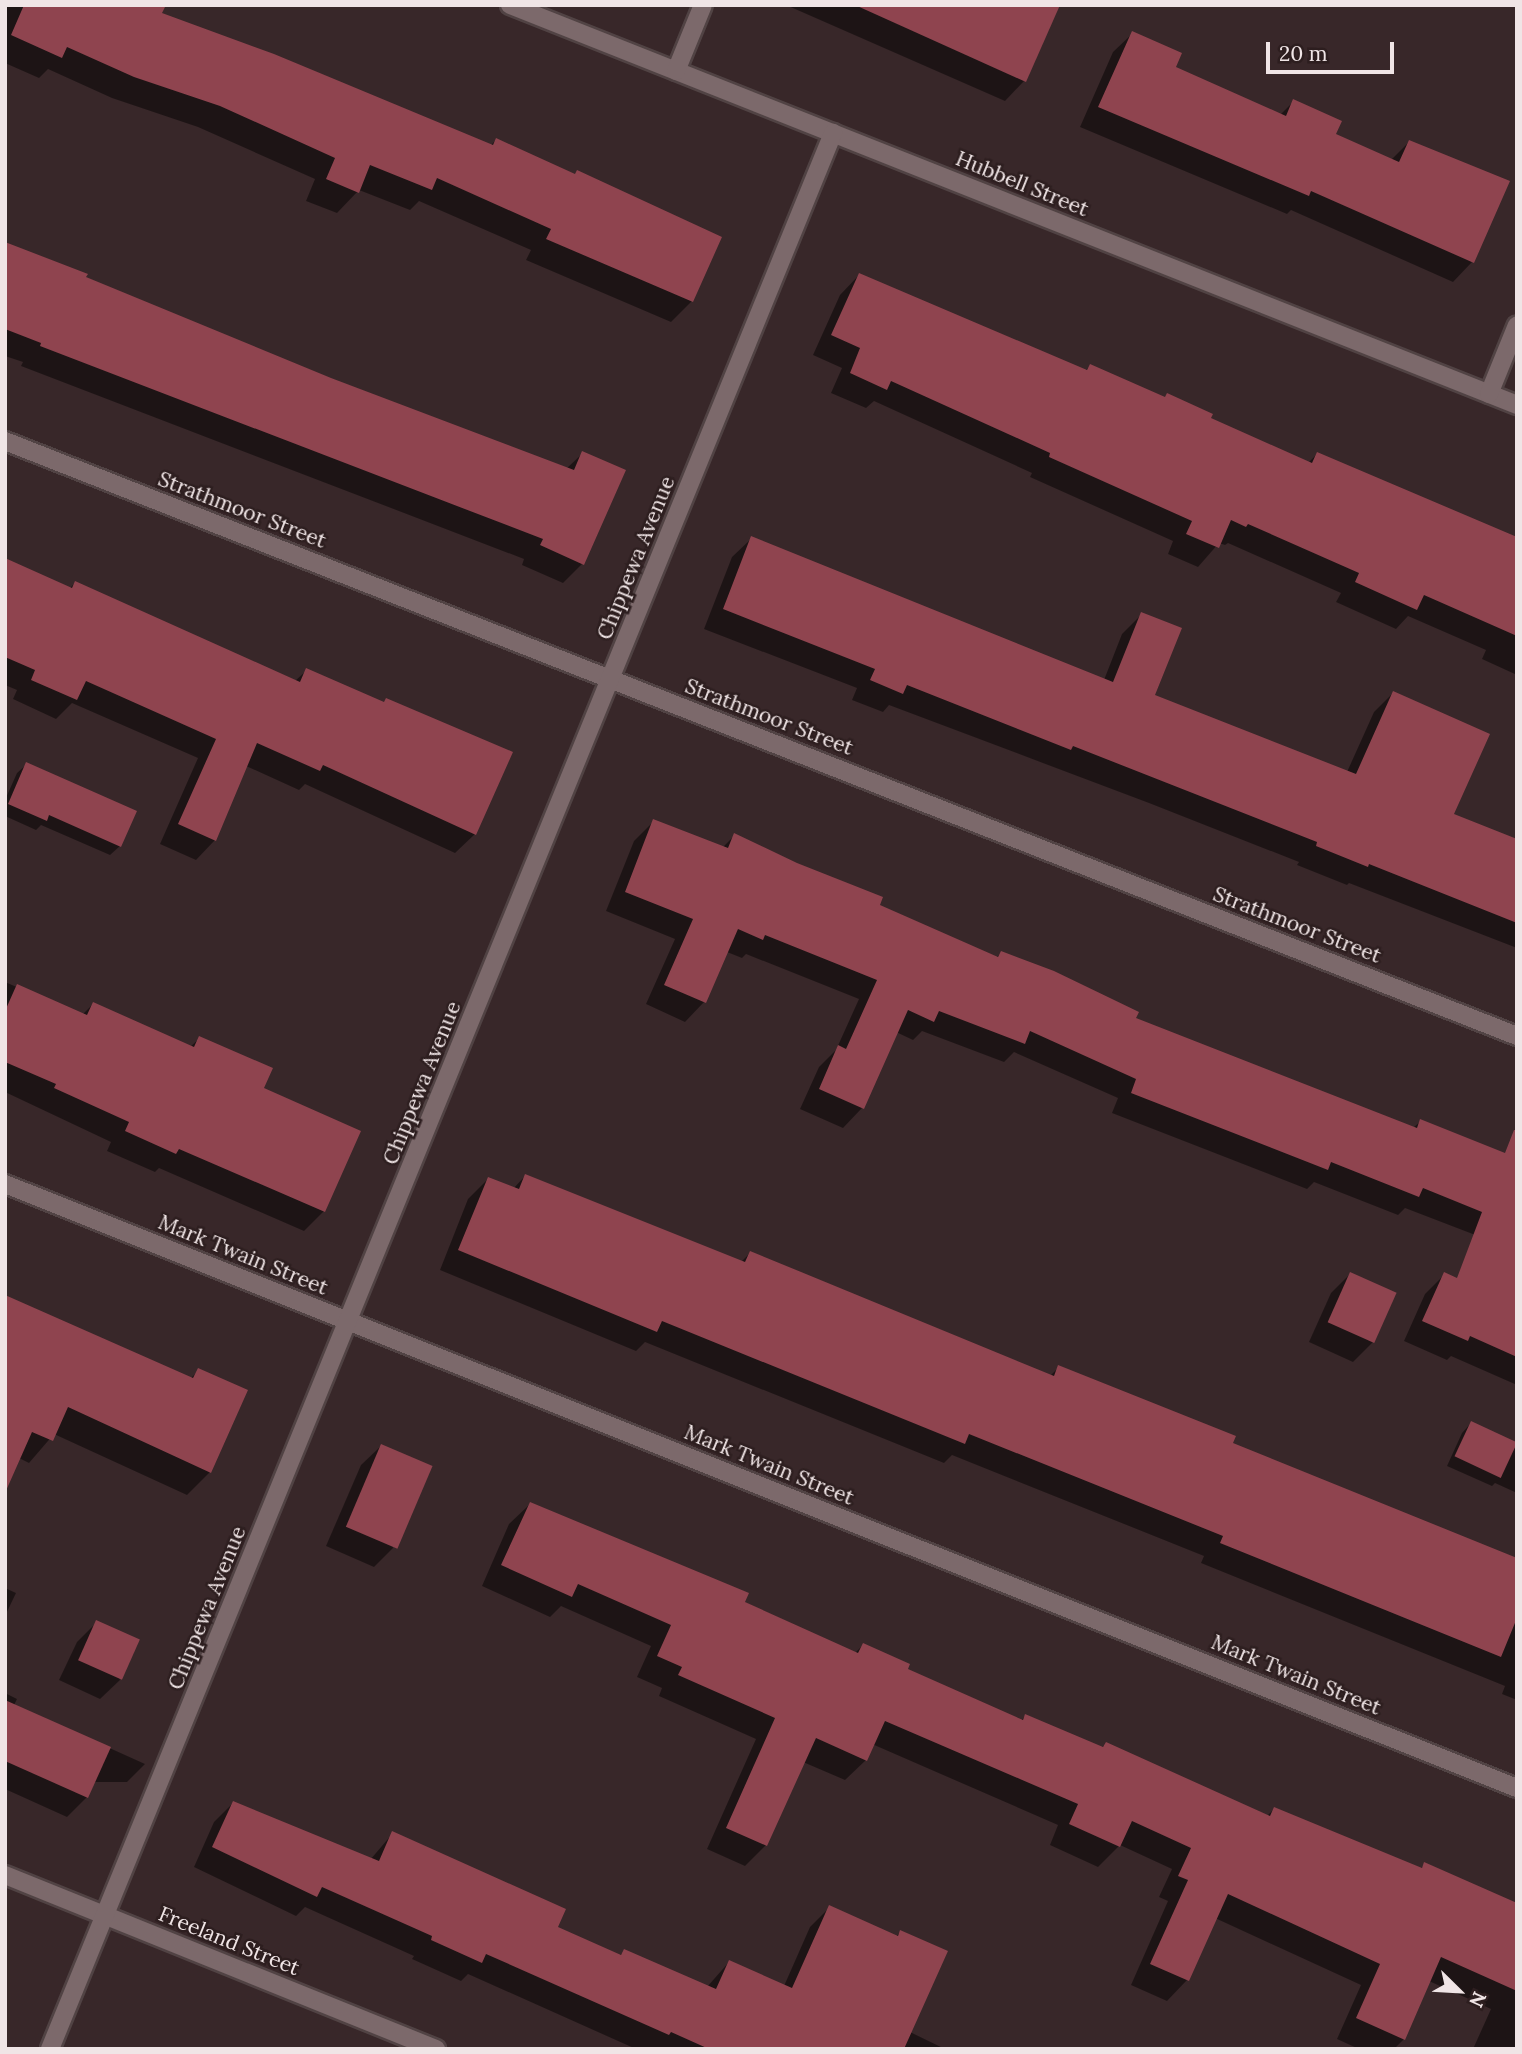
<!DOCTYPE html>
<html>
<head>
<meta charset="utf-8">
<style>
  body { margin:0 }
  #map { position:relative; width:1522px; height:2054px; overflow:hidden; background:#382729; font-family:Lora,serif }
  div>[style] { position:absolute }
  [style*='--x'] { left:calc(var(--x)*1px); top:calc(var(--y)*1px); width:calc(var(--w)*1px); rotate:calc(var(--a)*1deg) }
  .shadow>* { inset:0; background:#0007 }
  .building>* { inset:0; background:#8f444f; transform-origin:0 0 }
  .roads { filter:drop-shadow(2px 0 #514344) drop-shadow(-2px 0 #514344) drop-shadow(0 2px #514344) drop-shadow(0 -2px #514344) }
  .minor>* { height:18px; margin:-9px; padding:0 9px; transform-origin:9px; border-radius:9px; background:#7c696b }
  span { translate:-50% -50%; white-space:nowrap; text-align:center; line-height:1.15; -webkit-text-stroke:5px #2d1e1f; paint-order:stroke }
  .street-label { font-size:21px; color:#f0e5e6 }
  .frame { position:absolute; inset:0; border:7px solid #f0e5e6; pointer-events:none }
  .north { position:absolute; left:1424px; top:1956px; width:70px; height:70px; -webkit-text-stroke:5px #2d1e1f; paint-order:stroke; rotate:114deg; font-size:19px; font-weight:700; line-height:28px; text-align:center; color:#f0e5e6 }
  .north::after { content:''; display:block; margin:auto; width:24px; height:32px; background:#f0e5e6; clip-path:polygon(50% 0,100% 100%,50% 72%,0 100%) }
  .scale { position:absolute; left:1266px; top:42px; width:128px; height:32px; box-sizing:border-box; border:4px solid #f0e5e6; border-top:0; padding-left:9px; font-size:21px; line-height:24px; white-space:nowrap; color:#f0e5e6; -webkit-text-stroke:5px #2d1e1f; paint-order:stroke }
</style>
</head>
<body>
<div id="map">
  <div class="shadow">
    <div style="clip-path:polygon(5px 5px,152px 5px,160px 14px,490px 146px,496px 140px,692px 301px,671px 322px,526px 260px,531px 250px,419px 201px,410px 210px,359px 190px,337px 213px,306px 201px,315px 179px,198px 127px,112px 98px,48px 69px,39px 78px,5px 63px)"></div>
    <div style="clip-path:polygon(786px 5px,1047px 5px,1024px 81px,1005px 101px)"></div>
    <div style="clip-path:polygon(1133px 33px,1174px 68px,1280px 115px,1294px 101px,1334px 135px,1391px 160px,1409px 142px,1472px 262px,1453px 282px,1291px 210px,1287px 214px,1080px 127px,1113px 52px)"></div>
    <div style="clip-path:polygon(5px 244px,330px 379px,566px 469px,583px 453px,582px 564px,563px 583px,522px 565px,524px 559px,21px 366px,23px 362px,5px 356px)"></div>
    <div style="clip-path:polygon(859px 275px,1085px 371px,1090px 366px,1308px 463px,1317px 454px,1517px 539px,1517px 675px,1482px 659px,1486px 650px,1408px 616px,1396px 629px,1336px 602px,1341px 593px,1228px 543px,1225px 545px,1219px 543px,1198px 567px,1168px 554px,1173px 541px,1030px 477px,1032px 473px,874px 401px,866px 408px,831px 393px,842px 368px,813px 355px,840px 295px)"></div>
    <div style="clip-path:polygon(752px 538px,1104px 680px,1122px 634px,1142px 614px,1153px 696px,1347px 772px,1374px 712px,1393px 693px,1452px 815px,1517px 923px,1517px 948px,1349px 883px,1347px 885px,1297px 865px,1299px 862px,1149px 803px,889px 705px,883px 712px,852px 700px,857px 688px,704px 629px,732px 557px)"></div>
    <div style="clip-path:polygon(5px 560px,69px 589px,75px 583px,295px 681px,307px 670px,475px 834px,455px 853px,305px 784px,299px 790px,246px 766px,215px 840px,196px 860px,160px 844px,198px 758px,72px 703px,56px 719px,13px 699px,17px 690px,5px 685px)"></div>
    <div style="clip-path:polygon(27px 764px,120px 846px,110px 855px,41px 825px,36px 830px,5px 816px,5px 800px,17px 773px)"></div>
    <div style="clip-path:polygon(654px 821px,722px 848px,735px 835px,878px 906px,996px 958px,1001px 953px,1134px 1019px,1413px 1128px,1421px 1121px,1517px 1251px,1405px 1208px,1398px 1215px,1314px 1182px,1307px 1189px,1112px 1113px,1118px 1098px,1014px 1052px,1004px 1062px,922px 1031px,913px 1040px,896px 1032px,862px 1108px,843px 1128px,800px 1109px,819px 1067px,836px 1050px,859px 999px,746px 954px,742px 958px,727px 952px,704px 1002px,685px 1022px,646px 1004px,675px 939px,606px 911px,634px 841px)"></div>
    <div style="clip-path:polygon(5px 982px,82px 1015px,93px 1004px,190px 1047px,200px 1038px,262px 1089px,324px 1211px,304px 1231px,159px 1168px,155px 1172px,107px 1151px,111px 1142px,5px 1092px)"></div>
    <div style="clip-path:polygon(525px 1176px,741px 1262px,750px 1253px,1050px 1376px,1059px 1367px,1230px 1444px,1517px 1559px,1517px 1700px,1502px 1694px,1505px 1686px,1201px 1563px,1204px 1556px,952px 1455px,944px 1463px,645px 1342px,636px 1351px,440px 1270px,468px 1199px,488px 1179px,513px 1189px)"></div>
    <div style="clip-path:polygon(1350px 1274px,1373px 1342px,1353px 1362px,1309px 1342px,1331px 1293px)"></div>
    <div style="clip-path:polygon(1445px 1274px,1517px 1305px,1517px 1385px,1451px 1356px,1447px 1360px,1404px 1341px,1425px 1294px)"></div>
    <div style="clip-path:polygon(5px 1297px,190px 1379px,199px 1370px,210px 1472px,187px 1495px,54px 1434px,29px 1463px,19px 1458px)"></div>
    <div style="clip-path:polygon(1471px 1423px,1517px 1444px,1517px 1493px,1495px 1483px,1492px 1486px,1447px 1466px,1462px 1433px)"></div>
    <div style="clip-path:polygon(381px 1446px,393px 1548px,374px 1567px,326px 1546px,361px 1465px)"></div>
    <div style="clip-path:polygon(530px 1504px,855px 1653px,863px 1645px,906px 1669px,1021px 1721px,1025px 1716px,1101px 1748px,1106px 1744px,1267px 1816px,1274px 1809px,1420px 1869px,1425px 1865px,1515px 1904px,1517px 1902px,1517px 2049px,1473px 2049px,1491px 2009px,1429px 1981px,1404px 2039px,1394px 2049px,1359px 2049px,1337px 2039px,1361px 1985px,1215px 1918px,1187px 1980px,1167px 2001px,1131px 1985px,1168px 1901px,1159px 1897px,1172px 1869px,1120px 1845px,1098px 1867px,1050px 1845px,1058px 1825px,872px 1744px,866px 1760px,845px 1780px,803px 1762px,766px 1845px,745px 1866px,707px 1849px,756px 1739px,659px 1696px,662px 1688px,637px 1677px,651px 1646px,561px 1606px,550px 1617px,482px 1586px,509px 1524px)"></div>
    <div style="clip-path:polygon(5px 1588px,16px 1593px,5px 1616px)"></div>
    <div style="clip-path:polygon(97px 1622px,120px 1680px,100px 1699px,59px 1680px,77px 1642px)"></div>
    <div style="clip-path:polygon(5px 1693px,17px 1699px,14px 1705px,145px 1764px,127px 1782px,94px 1782px,87px 1797px,67px 1817px,5px 1789px)"></div>
    <div style="clip-path:polygon(233px 1803px,370px 1860px,393px 1833px,556px 1928px,619px 1956px,625px 1951px,707px 1987px,729px 1962px,784px 1986px,810px 1927px,830px 1907px,896px 1937px,900px 1932px,910px 2032px,945px 2049px,636px 2049px,468px 1974px,461px 1981px,412px 1959px,414px 1956px,305px 1907px,296px 1916px,194px 1867px,214px 1822px)"></div>
  </div>
  <div class="building">
    <div style="clip-path:polygon(24px 5px,166px 5px,162px 13px,274px 54px,493px 145px,496px 138px,575px 174px,577px 170px,722px 237px,693px 302px,546px 239px,551px 229px,437px 178px,432px 190px,370px 165px,359px 193px,326px 179px,335px 158px,220px 106px,134px 77px,67px 47px,62px 58px,11px 35px)"></div>
    <div style="clip-path:polygon(855px 5px,1060px 5px,1026px 82px)"></div>
    <div style="clip-path:polygon(1132px 31px,1182px 53px,1176px 67px,1286px 116px,1293px 99px,1342px 121px,1336px 134px,1399px 162px,1409px 140px,1510px 181px,1474px 263px,1311px 191px,1309px 196px,1098px 107px)"></div>
    <div style="clip-path:polygon(5px 242px,88px 274px,86px 277px,331px 378px,574px 470px,582px 451px,626px 470px,584px 565px,540px 545px,543px 539px,40px 346px,41px 343px,5px 329px)"></div>
    <div style="clip-path:polygon(859px 273px,1087px 370px,1090px 364px,1165px 397px,1167px 393px,1213px 414px,1211px 418px,1312px 463px,1317px 452px,1517px 537px,1517px 636px,1424px 595px,1417px 610px,1355px 582px,1359px 573px,1248px 524px,1246px 527px,1231px 520px,1219px 548px,1186px 534px,1192px 521px,1049px 457px,1050px 453px,891px 381px,887px 390px,850px 373px,860px 348px,831px 335px)"></div>
    <div style="clip-path:polygon(751px 536px,1113px 682px,1141px 612px,1182px 628px,1155px 695px,1356px 774px,1393px 691px,1490px 734px,1454px 814px,1517px 839px,1517px 923px,1369px 864px,1368px 867px,1316px 846px,1317px 842px,1073px 746px,1071px 750px,907px 685px,903px 694px,870px 680px,875px 669px,723px 609px)"></div>
    <div style="clip-path:polygon(5px 558px,72px 588px,75px 581px,300px 682px,306px 668px,384px 702px,386px 698px,513px 752px,476px 835px,323px 765px,320px 771px,257px 743px,216px 841px,178px 824px,216px 739px,86px 681px,77px 700px,31px 680px,35px 670px,5px 657px)"></div>
    <div style="clip-path:polygon(26px 762px,137px 811px,121px 847px,49px 815px,47px 821px,8px 804px)"></div>
    <div style="clip-path:polygon(653px 819px,728px 848px,734px 833px,797px 863px,883px 897px,880px 905px,998px 957px,1001px 951px,1054px 971px,1139px 1012px,1136px 1018px,1417px 1128px,1420px 1119px,1505px 1153px,1514px 1130px,1517px 1130px,1517px 1357px,1470px 1336px,1468px 1341px,1422px 1321px,1444px 1272px,1457px 1278px,1482px 1212px,1423px 1188px,1419px 1197px,1331px 1162px,1328px 1170px,1131px 1093px,1136px 1079px,1030px 1031px,1025px 1044px,939px 1011px,934px 1022px,908px 1010px,864px 1109px,819px 1089px,838px 1045px,846px 1049px,877px 980px,765px 935px,763px 940px,738px 929px,706px 1003px,664px 985px,693px 919px,625px 892px)"></div>
    <div style="clip-path:polygon(17px 984px,87px 1015px,93px 1002px,194px 1047px,199px 1036px,273px 1068px,264px 1088px,361px 1131px,325px 1212px,179px 1149px,176px 1154px,125px 1131px,129px 1122px,54px 1088px,56px 1084px,5px 1062px,5px 1011px)"></div>
    <div style="clip-path:polygon(525px 1174px,745px 1262px,750px 1251px,1054px 1376px,1058px 1365px,1236px 1436px,1233px 1443px,1517px 1558px,1517px 1618px,1501px 1657px,1220px 1543px,1223px 1536px,969px 1434px,965px 1444px,662px 1321px,657px 1332px,458px 1250px,488px 1177px,519px 1189px)"></div>
    <div style="left:1350px;top:1272px;width:51px;height:55px;rotate:24deg"></div>
    <div style="clip-path:polygon(5px 1295px,193px 1378px,198px 1368px,248px 1390px,211px 1473px,68px 1407px,53px 1441px,32px 1432px,5px 1493px)"></div>
    <div style="left:1471px;top:1421px;width:51px;height:39px;rotate:25deg"></div>
    <div style="left:381px;top:1444px;width:56px;height:90px;rotate:23deg"></div>
    <div style="clip-path:polygon(530px 1502px,749px 1593px,745px 1602px,858px 1653px,863px 1643px,910px 1664px,908px 1669px,1023px 1720px,1025px 1714px,1103px 1747px,1106px 1742px,1270px 1816px,1274px 1807px,1422px 1868px,1424px 1862px,1517px 1903px,1517px 1991px,1441px 1957px,1405px 2040px,1356px 2018px,1380px 1964px,1228px 1894px,1189px 1981px,1150px 1964px,1188px 1880px,1178px 1876px,1191px 1848px,1132px 1821px,1120px 1847px,1069px 1824px,1078px 1804px,885px 1721px,867px 1761px,816px 1738px,767px 1846px,726px 1828px,775px 1718px,678px 1675px,682px 1667px,657px 1656px,671px 1625px,578px 1584px,572px 1597px,501px 1565px)"></div>
    <div style="left:96px;top:1620px;width:48px;height:44px;rotate:24deg"></div>
    <div style="clip-path:polygon(5px 1700px,111px 1747px,88px 1798px,5px 1761px)"></div>
    <div style="clip-path:polygon(233px 1801px,379px 1861px,392px 1831px,566px 1909px,558px 1927px,621px 1955px,624px 1949px,716px 1989px,729px 1960px,792px 1988px,829px 1905px,898px 1936px,900px 1930px,948px 1951px,904px 2049px,709px 2049px,671px 2032px,669px 2035px,486px 1954px,482px 1963px,431px 1940px,432px 1936px,322px 1887px,317px 1897px,212px 1847px)"></div>
  </div>
  <div class="roads">
    <div class="minor">
      <div style="--x:510;--y:5;--w:1084;--a:21.66"></div>
      <div style="--x:676;--y:71;--w:71;--a:-67.8"></div>
      <div style="--x:1489;--y:394;--w:74;--a:-67.9"></div>
      <div style="--x:5;--y:441;--w:1625;--a:21.48"></div>
      <div style="--x:5;--y:1184;--w:1628;--a:21.78"></div>
      <div style="--x:5;--y:1875;--w:465;--a:22"></div>
      <div style="--x:50;--y:2049;--w:2070;--a:-67.77"></div>
    </div>
  </div>
  <div class="street-label">
    <span style="left:1022px;top:184px;rotate:22deg">Hubbell Street</span>
    <span style="left:242px;top:510px;rotate:21deg">Strathmoor Street</span>
    <span style="left:636px;top:558px;rotate:-68deg">Chippewa Avenue</span>
    <span style="left:769px;top:717px;rotate:21deg">Strathmoor Street</span>
    <span style="left:1297px;top:925px;rotate:21deg">Strathmoor Street</span>
    <span style="left:422px;top:1083px;rotate:-68deg">Chippewa Avenue</span>
    <span style="left:243px;top:1255px;rotate:22deg">Mark Twain Street</span>
    <span style="left:769px;top:1465px;rotate:22deg">Mark Twain Street</span>
    <span style="left:207px;top:1608px;rotate:-68deg">Chippewa Avenue</span>
    <span style="left:1296px;top:1675px;rotate:22deg">Mark Twain Street</span>
    <span style="left:229px;top:1941px;rotate:22deg">Freeland Street</span>
  </div>
  <div class="frame"></div>
  <div class="north">N</div>
  <div class="scale">20 m</div>
</div>
</body>
</html>
